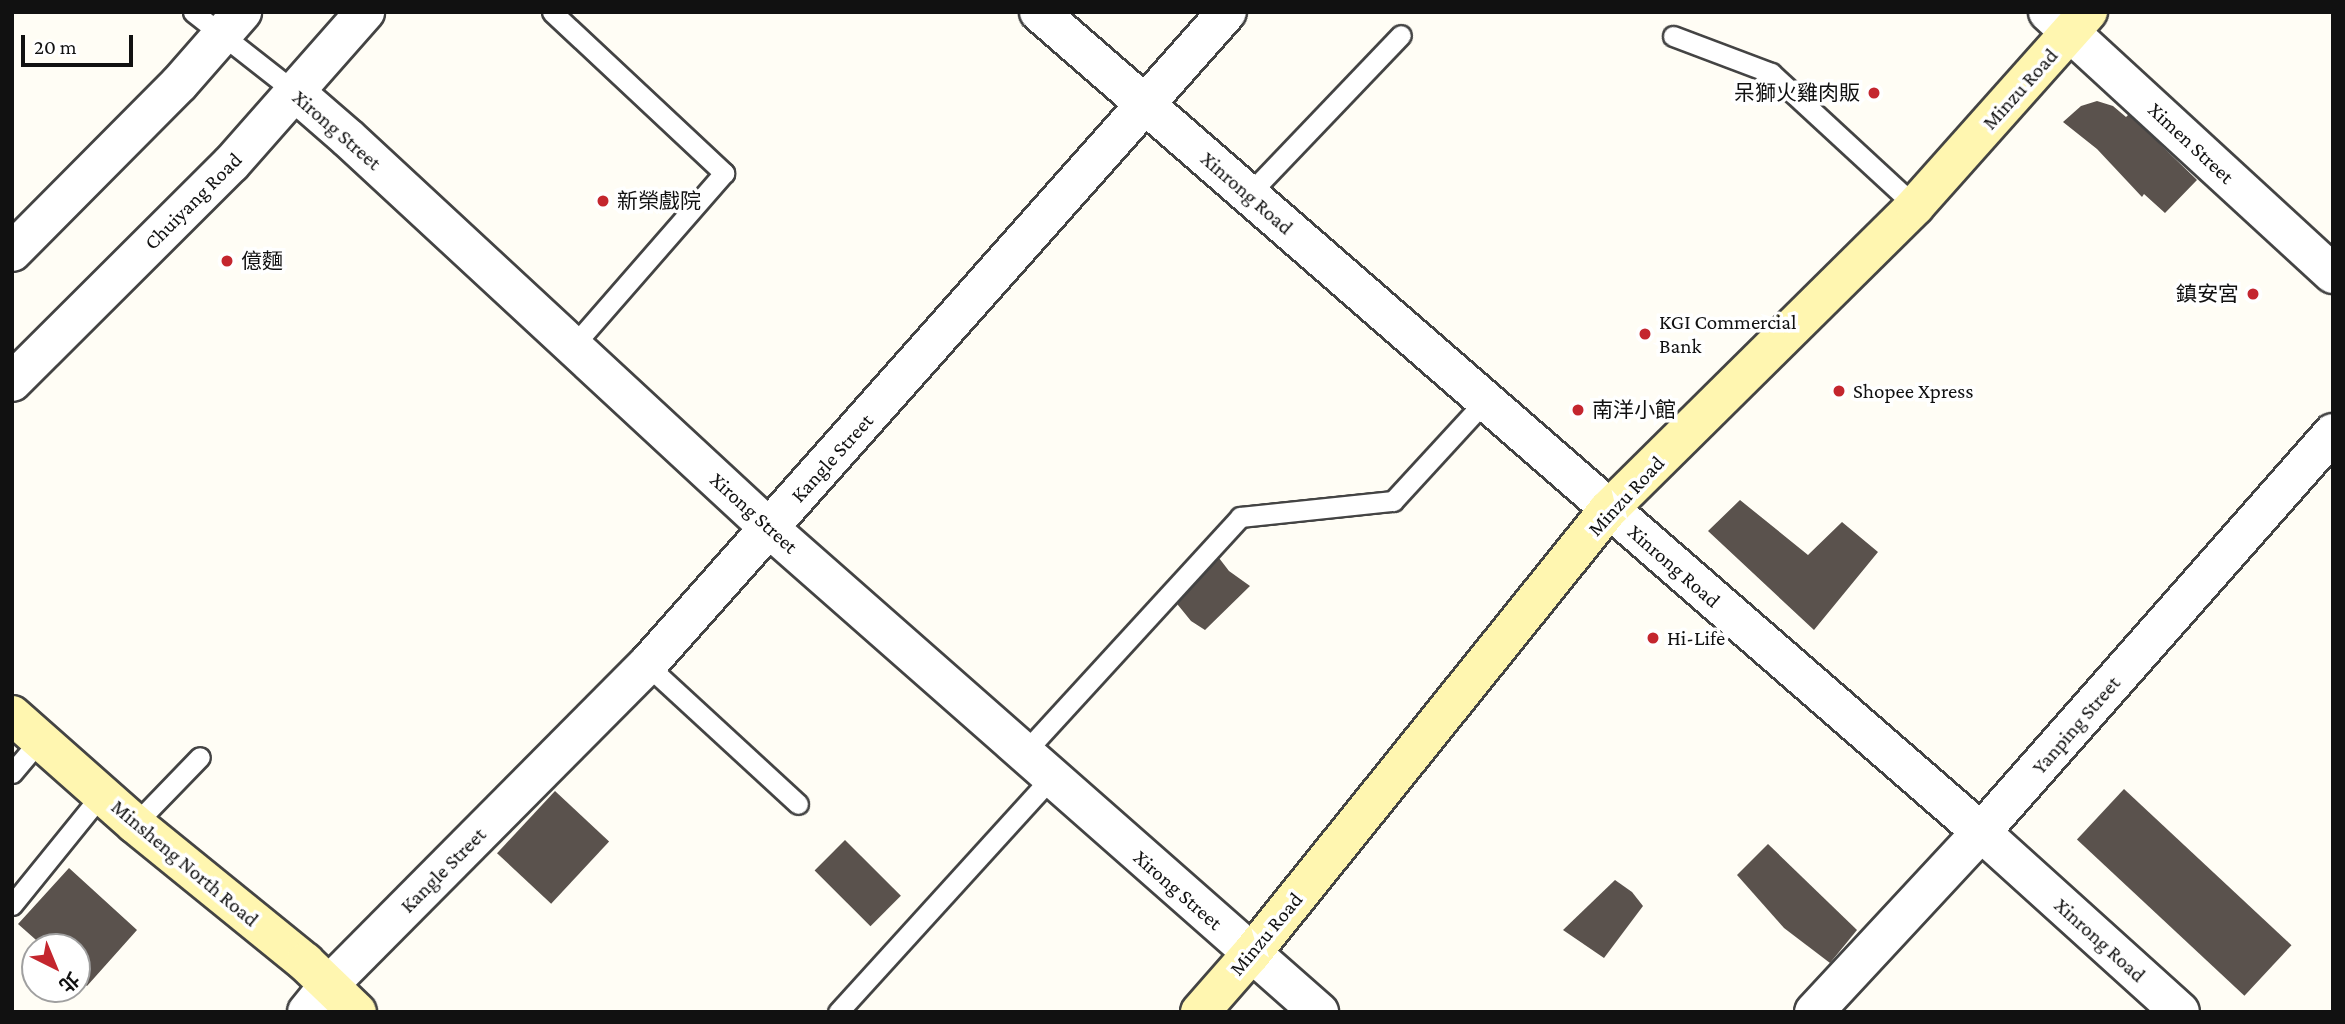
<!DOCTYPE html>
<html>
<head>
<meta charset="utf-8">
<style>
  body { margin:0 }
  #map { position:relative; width:2345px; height:1024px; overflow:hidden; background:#fffdf5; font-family:"Crimson Pro","Noto Sans TC",serif }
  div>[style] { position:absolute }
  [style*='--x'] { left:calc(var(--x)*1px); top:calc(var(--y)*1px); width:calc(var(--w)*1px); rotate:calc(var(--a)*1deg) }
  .building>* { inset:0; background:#5a524d; transform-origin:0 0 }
  .roads { filter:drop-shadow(2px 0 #444) drop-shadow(-2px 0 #444) drop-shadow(0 2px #444) drop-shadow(0 -2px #444) }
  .service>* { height:19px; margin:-9.5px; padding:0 9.5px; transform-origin:9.5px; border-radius:9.5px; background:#fff }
  .minor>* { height:38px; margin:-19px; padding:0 19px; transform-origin:19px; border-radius:19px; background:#fff }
  .tertiary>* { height:38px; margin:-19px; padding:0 19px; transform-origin:19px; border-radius:19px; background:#fff }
  .secondary>* { height:38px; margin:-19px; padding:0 19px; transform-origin:19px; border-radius:19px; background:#fff6b0 }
  .dots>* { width:19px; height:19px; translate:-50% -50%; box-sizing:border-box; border:4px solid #fff; border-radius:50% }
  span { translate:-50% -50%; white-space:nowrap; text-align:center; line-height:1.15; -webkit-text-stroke:7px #fff; paint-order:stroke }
  .street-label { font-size:21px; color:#111 }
  .poi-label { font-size:21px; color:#111 }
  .right { translate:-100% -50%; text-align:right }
  .left { translate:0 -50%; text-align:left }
  .frame { position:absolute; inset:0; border:14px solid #111; pointer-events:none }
  .north { position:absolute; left:21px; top:933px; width:70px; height:70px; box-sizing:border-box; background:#fff; border:2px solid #a0a0a0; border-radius:50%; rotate:137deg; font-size:19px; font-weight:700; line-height:28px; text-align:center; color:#111 }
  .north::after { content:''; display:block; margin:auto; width:24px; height:32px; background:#c4262e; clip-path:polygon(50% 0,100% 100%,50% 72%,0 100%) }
  .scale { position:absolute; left:21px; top:35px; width:112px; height:32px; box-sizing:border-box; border:4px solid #111; border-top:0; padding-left:9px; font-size:21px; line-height:24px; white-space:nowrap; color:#111; -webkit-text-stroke:5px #fff; paint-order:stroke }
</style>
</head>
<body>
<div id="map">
  <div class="building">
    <div style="clip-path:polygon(2097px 101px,2113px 106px,2126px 117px,2129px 114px,2197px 180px,2165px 213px,2144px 194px,2142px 197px,2097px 149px,2063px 122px,2081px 106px)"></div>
    <div style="clip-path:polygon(1740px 500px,1808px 555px,1842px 522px,1878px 552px,1814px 630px,1708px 531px)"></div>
    <div style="clip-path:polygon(1219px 558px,1229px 571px,1250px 586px,1205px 630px,1191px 621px,1169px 594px)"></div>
    <div style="left:2124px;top:789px;width:229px;height:69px;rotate:43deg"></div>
    <div style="left:555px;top:791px;width:74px;height:85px;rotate:43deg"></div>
    <div style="left:845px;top:840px;width:79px;height:43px;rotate:45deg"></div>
    <div style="clip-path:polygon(1768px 844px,1857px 930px,1830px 963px,1784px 928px,1737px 875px)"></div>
    <div style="clip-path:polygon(69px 868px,137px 930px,87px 986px,77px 977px,77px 947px,44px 947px,18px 924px)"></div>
    <div style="clip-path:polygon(1615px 880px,1632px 892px,1643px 906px,1604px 958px,1563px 930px)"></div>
  </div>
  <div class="roads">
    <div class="service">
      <div style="--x:193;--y:12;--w:130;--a:38.1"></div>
      <div style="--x:552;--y:12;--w:236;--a:43.1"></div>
      <div style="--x:724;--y:173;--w:230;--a:131.1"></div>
      <div style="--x:1673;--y:36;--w:105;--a:20.7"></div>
      <div style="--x:1771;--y:73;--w:196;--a:42.7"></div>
      <div style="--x:1248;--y:195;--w:221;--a:-46.3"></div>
      <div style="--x:647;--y:665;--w:205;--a:42.6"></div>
      <div style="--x:1024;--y:753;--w:320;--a:-47.5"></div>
      <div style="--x:1240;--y:517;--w:154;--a:-6"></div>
      <div style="--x:1393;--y:501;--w:136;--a:-47.4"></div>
      <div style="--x:12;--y:773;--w:43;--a:-49.7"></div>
      <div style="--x:135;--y:824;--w:93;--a:-45.9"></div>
      <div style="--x:12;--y:905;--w:143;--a:-51"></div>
      <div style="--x:838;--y:1012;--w:316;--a:-47.7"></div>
    </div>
    <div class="minor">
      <div style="--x:1039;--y:12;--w:1249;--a:41.04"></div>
      <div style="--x:1981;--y:832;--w:268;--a:42.1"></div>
      <div style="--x:2048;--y:12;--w:387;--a:42.6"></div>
      <div style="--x:295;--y:92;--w:70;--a:41"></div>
      <div style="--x:348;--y:138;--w:574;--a:42.81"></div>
      <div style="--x:769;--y:528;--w:733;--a:41.35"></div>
      <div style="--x:307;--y:1012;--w:36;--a:-51"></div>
      <div style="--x:330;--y:984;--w:450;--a:-45.2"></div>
      <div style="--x:647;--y:665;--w:873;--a:-48.39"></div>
      <div style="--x:1814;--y:1012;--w:246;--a:-47.1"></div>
      <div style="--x:1981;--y:832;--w:532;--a:-48.58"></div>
    </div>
    <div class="tertiary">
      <div style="--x:12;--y:252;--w:237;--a:-45.2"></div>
      <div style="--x:179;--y:84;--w:96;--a:-48.8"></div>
      <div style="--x:12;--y:382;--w:309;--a:-44.9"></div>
      <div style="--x:231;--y:164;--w:203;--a:-48.6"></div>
    </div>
    <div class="secondary">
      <div style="--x:12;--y:715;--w:164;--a:41.5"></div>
      <div style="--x:135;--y:824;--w:219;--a:39.1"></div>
      <div style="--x:305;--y:962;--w:72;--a:43.9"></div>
      <div style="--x:1200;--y:1012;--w:77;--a:-48.7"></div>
      <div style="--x:1251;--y:954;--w:570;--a:-51.2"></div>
      <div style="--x:1608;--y:510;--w:432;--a:-44.7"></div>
      <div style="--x:1915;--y:206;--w:260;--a:-48.3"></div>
    </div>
  </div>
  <div class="dots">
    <div style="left:1874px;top:93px;background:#c4262e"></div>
    <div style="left:603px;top:201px;background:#c4262e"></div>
    <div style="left:227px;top:261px;background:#c4262e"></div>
    <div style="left:2253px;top:294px;background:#c4262e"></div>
    <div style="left:1645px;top:334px;background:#c4262e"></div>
    <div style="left:1839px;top:391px;background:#c4262e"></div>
    <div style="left:1578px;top:410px;background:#c4262e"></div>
    <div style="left:1653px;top:638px;background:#c4262e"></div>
  </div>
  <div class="street-label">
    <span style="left:2020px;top:89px;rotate:-48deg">Minzu Road</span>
    <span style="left:337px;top:130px;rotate:41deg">Xirong Street</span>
    <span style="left:2191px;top:143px;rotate:43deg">Ximen Street</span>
    <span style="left:1247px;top:193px;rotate:41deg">Xinrong Road</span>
    <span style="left:193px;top:201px;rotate:-45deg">Chuiyang Road</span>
    <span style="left:832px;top:458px;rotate:-48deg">Kangle Street</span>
    <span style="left:1626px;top:496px;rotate:-47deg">Minzu Road</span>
    <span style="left:754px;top:513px;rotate:42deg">Xirong Street</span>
    <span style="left:1674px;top:566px;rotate:41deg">Xinrong Road</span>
    <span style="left:2076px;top:725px;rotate:-49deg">Yanping Street</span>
    <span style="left:185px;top:863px;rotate:40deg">Minsheng North Road</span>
    <span style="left:443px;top:870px;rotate:-45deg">Kangle Street</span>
    <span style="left:1178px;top:890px;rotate:41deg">Xirong Street</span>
    <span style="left:1266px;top:934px;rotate:-50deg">Minzu Road</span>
    <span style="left:2100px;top:940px;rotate:42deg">Xinrong Road</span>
  </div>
  <div class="poi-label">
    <span class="right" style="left:1860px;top:93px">呆獅火雞肉販</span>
    <span class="left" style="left:617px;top:201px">新榮戲院</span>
    <span class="left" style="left:241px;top:261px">億麵</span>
    <span class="right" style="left:2239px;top:294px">鎮安宮</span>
    <span class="left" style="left:1659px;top:334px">KGI Commercial<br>Bank</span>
    <span class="left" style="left:1853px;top:391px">Shopee Xpress</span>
    <span class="left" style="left:1592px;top:410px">南洋小館</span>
    <span class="left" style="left:1667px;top:638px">Hi-Life</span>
  </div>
  <div class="frame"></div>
  <div class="north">北</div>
  <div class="scale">20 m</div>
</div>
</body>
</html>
